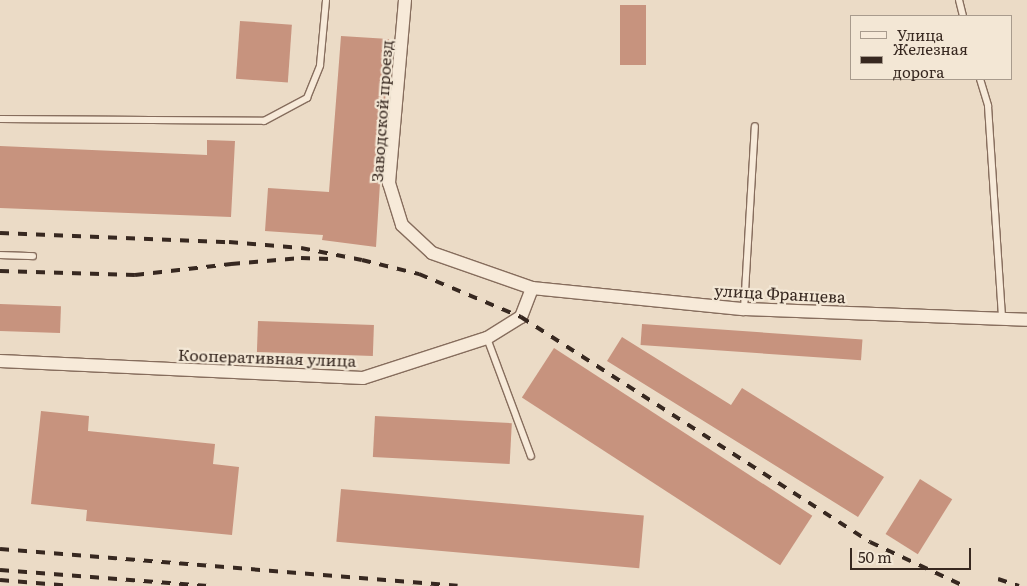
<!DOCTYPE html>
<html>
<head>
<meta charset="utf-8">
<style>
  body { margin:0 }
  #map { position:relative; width:1027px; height:586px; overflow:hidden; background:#ebdbc6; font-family:Literata,serif }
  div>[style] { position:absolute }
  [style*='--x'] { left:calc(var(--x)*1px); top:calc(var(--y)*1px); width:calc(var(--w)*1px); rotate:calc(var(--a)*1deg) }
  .building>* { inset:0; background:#c7937e; transform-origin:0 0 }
  .roads { filter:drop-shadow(1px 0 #866d5d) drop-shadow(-1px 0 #866d5d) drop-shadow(0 1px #866d5d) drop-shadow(0 -1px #866d5d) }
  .lane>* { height:6px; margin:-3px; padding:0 3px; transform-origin:3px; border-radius:3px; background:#f7ead9 }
  .street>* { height:12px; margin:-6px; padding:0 6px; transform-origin:6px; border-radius:6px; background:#f7ead9 }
  .rail>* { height:4px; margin-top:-2px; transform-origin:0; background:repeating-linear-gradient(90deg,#372820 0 9px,transparent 0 18px) }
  span { translate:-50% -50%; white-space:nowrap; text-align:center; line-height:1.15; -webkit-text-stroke:4.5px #f3e7d5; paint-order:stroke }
  .street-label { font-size:16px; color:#372820 }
  .legend { position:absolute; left:850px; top:15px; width:162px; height:65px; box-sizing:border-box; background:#f3e7d5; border:1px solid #a89b8d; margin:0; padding:6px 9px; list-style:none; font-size:15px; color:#372820 }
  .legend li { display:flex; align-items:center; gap:10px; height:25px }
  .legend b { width:25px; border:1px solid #a89b8d }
  .scale { position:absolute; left:850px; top:548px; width:121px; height:22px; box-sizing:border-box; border:2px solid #372820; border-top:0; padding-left:6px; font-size:15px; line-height:18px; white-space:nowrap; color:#372820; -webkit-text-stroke:4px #f3e7d5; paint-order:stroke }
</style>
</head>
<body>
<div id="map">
  <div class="building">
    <div style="left:620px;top:5px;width:26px;height:60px"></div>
    <div style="left:240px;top:21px;width:52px;height:58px;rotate:4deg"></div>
    <div style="clip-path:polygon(341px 36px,389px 39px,376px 247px,322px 240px,323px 235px,265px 231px,268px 188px,329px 192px)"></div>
    <div style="clip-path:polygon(207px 140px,235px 141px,231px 217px,0 208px,0 146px,207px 155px)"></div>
    <div style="left:0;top:304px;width:61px;height:27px;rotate:2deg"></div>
    <div style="left:258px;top:321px;width:116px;height:31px;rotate:2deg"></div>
    <div style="left:642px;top:324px;width:221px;height:21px;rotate:4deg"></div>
    <div style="clip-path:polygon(622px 337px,731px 405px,742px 388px,884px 477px,858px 517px,607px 361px)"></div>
    <div style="left:554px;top:348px;width:308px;height:59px;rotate:33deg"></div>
    <div style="clip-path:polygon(41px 411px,89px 416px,88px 431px,215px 444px,213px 464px,239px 467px,232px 535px,86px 521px,87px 510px,31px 504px)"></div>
    <div style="left:375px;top:416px;width:137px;height:41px;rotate:3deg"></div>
    <div style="left:920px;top:479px;width:38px;height:65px;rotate:32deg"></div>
    <div style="left:341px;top:489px;width:304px;height:53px;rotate:5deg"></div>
  </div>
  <div class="roads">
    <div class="lane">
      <div style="--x:959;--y:0;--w:16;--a:76"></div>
      <div style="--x:980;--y:79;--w:28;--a:73"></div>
      <div style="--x:988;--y:106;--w:213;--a:86.2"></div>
      <div style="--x:0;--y:119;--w:264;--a:0.4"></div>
      <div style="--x:264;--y:121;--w:49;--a:-28.1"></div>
      <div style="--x:307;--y:98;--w:35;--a:-68"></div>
      <div style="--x:320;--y:65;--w:65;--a:-84.7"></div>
      <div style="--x:0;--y:255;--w:33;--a:2"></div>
      <div style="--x:744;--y:309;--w:183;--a:-86.6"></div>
      <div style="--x:487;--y:338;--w:126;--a:69.6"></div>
    </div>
    <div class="street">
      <div style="--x:405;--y:0;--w:184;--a:95"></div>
      <div style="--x:389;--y:183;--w:44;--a:72.8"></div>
      <div style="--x:402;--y:225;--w:41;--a:43"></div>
      <div style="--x:432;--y:253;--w:106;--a:19.3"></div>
      <div style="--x:532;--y:288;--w:213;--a:5.7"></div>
      <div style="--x:744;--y:309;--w:283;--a:2.2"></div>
      <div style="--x:0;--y:361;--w:363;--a:2.7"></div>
      <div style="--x:363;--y:378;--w:130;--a:-17.9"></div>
      <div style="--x:487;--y:338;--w:40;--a:-32"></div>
      <div style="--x:521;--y:317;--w:31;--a:-69"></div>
    </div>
  </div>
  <div class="rail">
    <div style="--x:0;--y:233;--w:229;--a:2.3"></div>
    <div style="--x:229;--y:242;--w:72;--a:4.8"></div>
    <div style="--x:301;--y:248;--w:62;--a:11.1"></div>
    <div style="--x:362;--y:260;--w:59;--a:13.8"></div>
    <div style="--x:419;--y:274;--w:111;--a:22.9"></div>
    <div style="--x:521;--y:317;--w:415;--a:32.8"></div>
    <div style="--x:870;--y:542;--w:104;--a:25.1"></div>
    <div style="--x:0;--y:271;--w:135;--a:1.7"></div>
    <div style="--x:135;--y:275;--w:97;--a:-6.5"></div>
    <div style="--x:231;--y:264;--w:70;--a:-4.9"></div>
    <div style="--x:301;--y:258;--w:28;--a:2"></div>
    <div style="--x:0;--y:549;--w:459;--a:4.6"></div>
    <div style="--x:0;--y:570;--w:209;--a:4.4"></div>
    <div style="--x:998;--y:579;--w:22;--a:18"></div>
    <div style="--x:0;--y:580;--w:72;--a:4.8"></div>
  </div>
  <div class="street-label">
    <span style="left:381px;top:111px;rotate:-86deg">Заводской проезд</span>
    <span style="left:780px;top:293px;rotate:3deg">улица Францева</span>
    <span style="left:267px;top:357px;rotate:2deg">Кооперативная улица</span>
  </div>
  <ul class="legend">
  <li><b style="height:6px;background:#f7ead9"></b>Улица</li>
  <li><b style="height:6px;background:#372820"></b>Железная дорога</li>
  </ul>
  <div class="scale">50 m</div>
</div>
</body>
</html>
